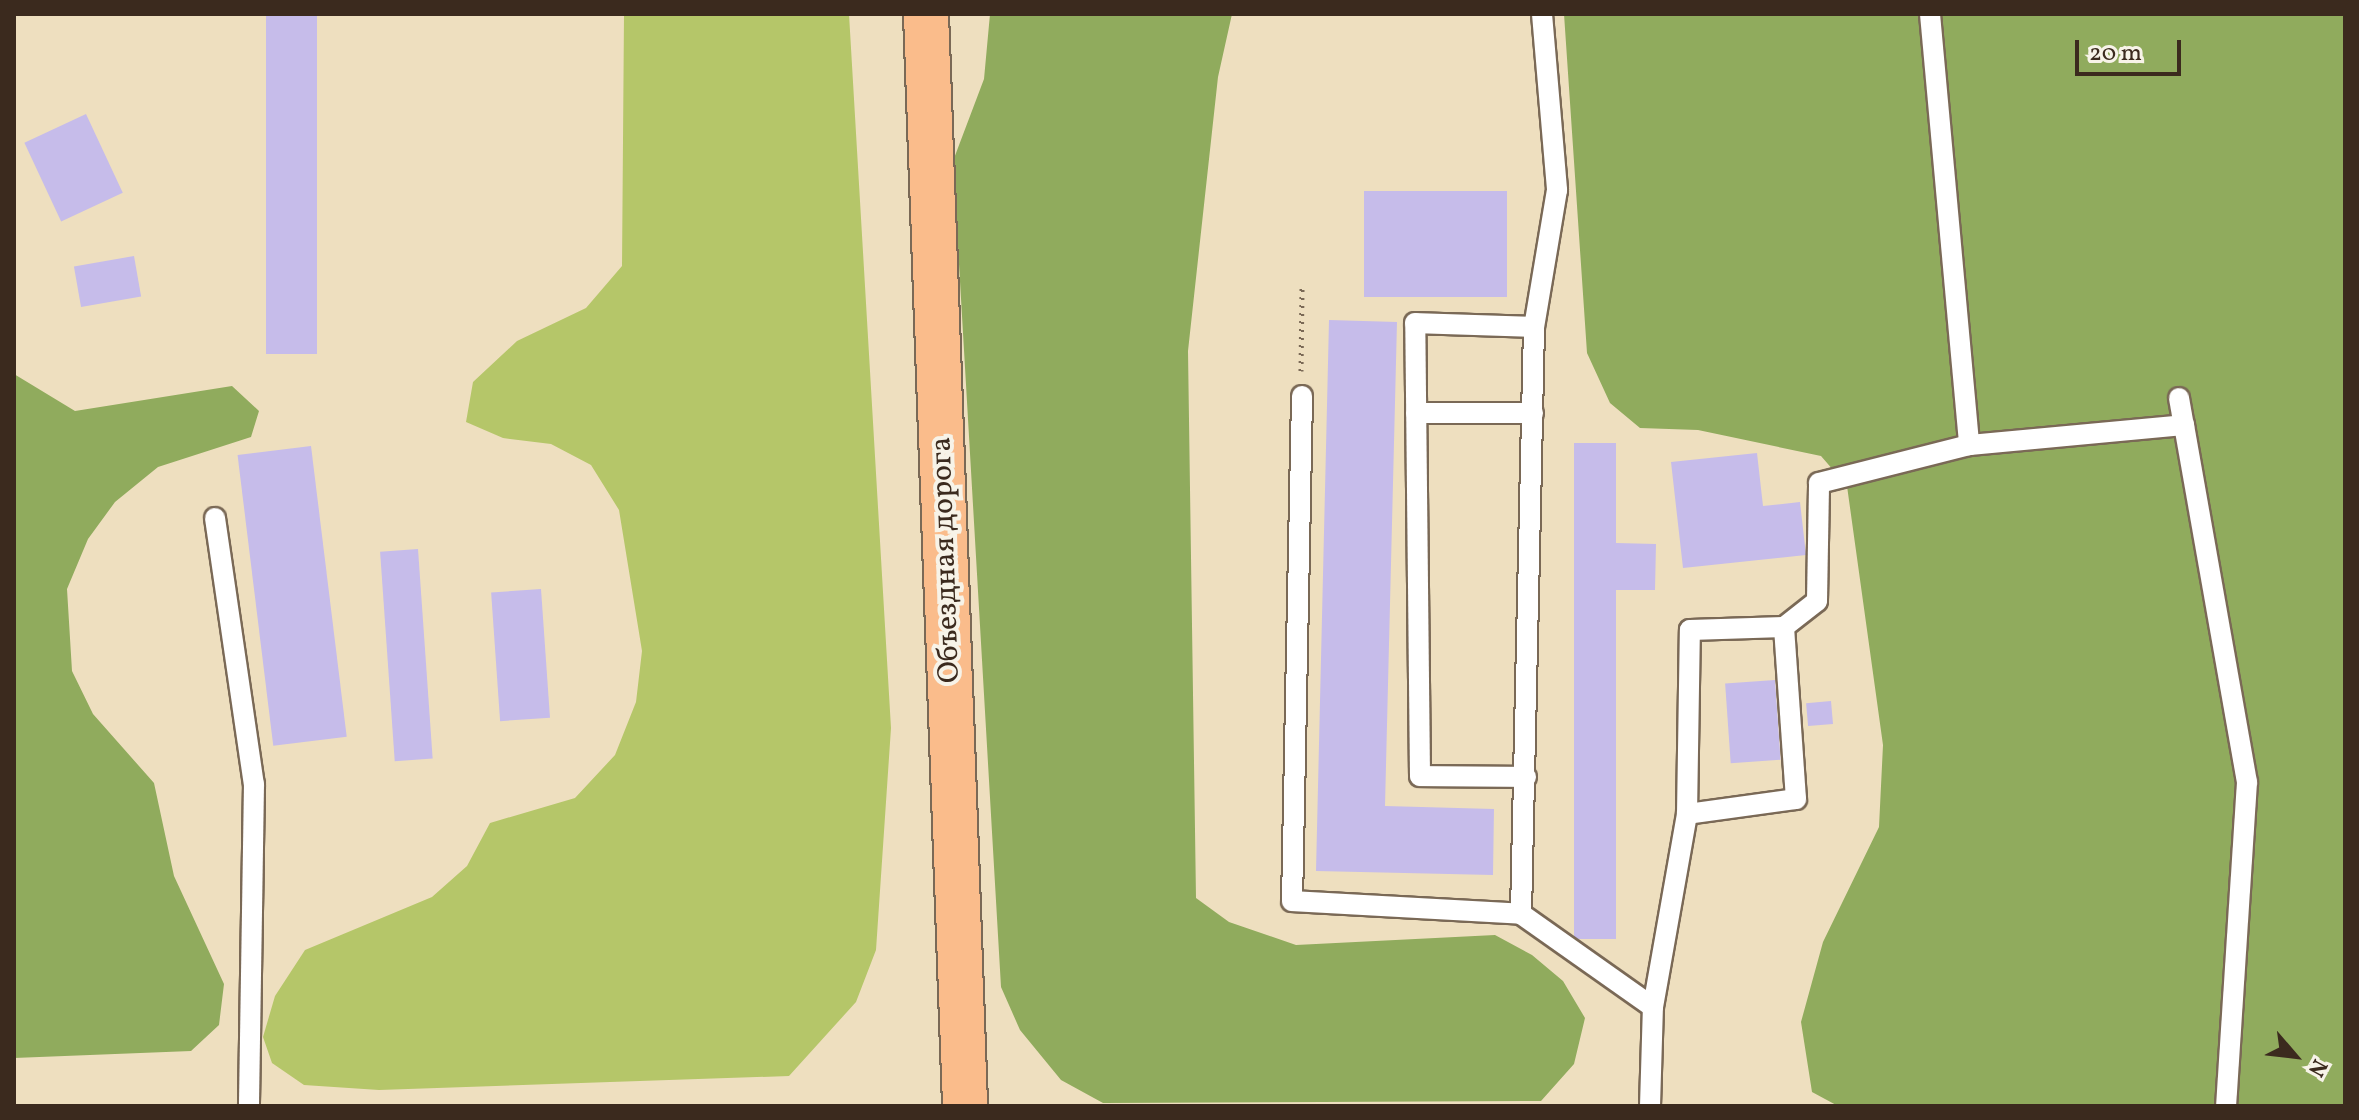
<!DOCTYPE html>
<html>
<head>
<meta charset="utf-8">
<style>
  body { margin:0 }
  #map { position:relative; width:2359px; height:1120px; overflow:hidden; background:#eedfbf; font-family:Vollkorn,serif }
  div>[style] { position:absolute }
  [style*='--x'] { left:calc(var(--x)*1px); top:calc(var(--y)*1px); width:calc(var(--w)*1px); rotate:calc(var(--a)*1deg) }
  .green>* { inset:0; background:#b5c669 }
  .forest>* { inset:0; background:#90ab5d }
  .building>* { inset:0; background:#c6bcea; transform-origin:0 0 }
  .path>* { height:5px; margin-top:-2.5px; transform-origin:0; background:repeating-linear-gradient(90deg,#7a6956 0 2px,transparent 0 8px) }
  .roads { filter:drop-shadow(2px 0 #7a6956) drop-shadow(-2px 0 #7a6956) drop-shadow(0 2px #7a6956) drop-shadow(0 -2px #7a6956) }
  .lane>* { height:20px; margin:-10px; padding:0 10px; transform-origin:10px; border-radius:10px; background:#fff }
  .primary>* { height:44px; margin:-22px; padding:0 22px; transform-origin:22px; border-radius:22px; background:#fabc8b }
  span { translate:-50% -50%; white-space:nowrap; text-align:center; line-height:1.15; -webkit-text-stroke:8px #f7f3e8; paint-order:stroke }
  .street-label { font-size:30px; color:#3b2a1e }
  .frame { position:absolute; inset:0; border:16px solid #3b2a1e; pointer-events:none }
  .north { position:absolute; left:2255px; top:1016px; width:80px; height:80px; -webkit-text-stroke:6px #f7f3e8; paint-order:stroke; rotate:118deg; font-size:22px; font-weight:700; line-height:32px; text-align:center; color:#3b2a1e }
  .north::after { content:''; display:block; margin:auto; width:28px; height:36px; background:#3b2a1e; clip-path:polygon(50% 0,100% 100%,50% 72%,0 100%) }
  .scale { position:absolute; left:2075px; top:40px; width:106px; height:36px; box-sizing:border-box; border:4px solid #3b2a1e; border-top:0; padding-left:10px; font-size:24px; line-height:28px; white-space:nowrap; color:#3b2a1e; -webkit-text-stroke:6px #f7f3e8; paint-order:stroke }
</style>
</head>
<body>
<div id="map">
  <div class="green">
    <div style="clip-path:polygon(624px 14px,849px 14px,891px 728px,876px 950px,856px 1002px,789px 1076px,379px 1090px,304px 1085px,272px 1063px,263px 1037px,275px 996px,305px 950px,432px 897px,467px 866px,490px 823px,575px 798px,615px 755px,636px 702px,642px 651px,619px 510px,591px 465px,551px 444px,503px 438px,466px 422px,473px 382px,517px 341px,586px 308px,622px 266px)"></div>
  </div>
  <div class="forest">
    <div style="clip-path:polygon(990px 14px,1232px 14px,1218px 77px,1188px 351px,1196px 898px,1229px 922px,1296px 945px,1495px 935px,1532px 955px,1563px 981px,1585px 1018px,1574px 1064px,1541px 1101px,1103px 1103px,1061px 1080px,1020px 1030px,1001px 987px,953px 161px,984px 79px)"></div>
    <div style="clip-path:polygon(1564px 14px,2345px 14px,2345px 1106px,1838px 1106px,1812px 1092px,1801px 1022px,1823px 942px,1879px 827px,1883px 745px,1847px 486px,1821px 456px,1698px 430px,1640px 428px,1610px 403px,1587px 353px)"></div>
    <div style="clip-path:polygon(14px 374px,75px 411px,232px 386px,259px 411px,251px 437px,158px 467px,115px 502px,88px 539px,67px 589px,72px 671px,93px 714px,154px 783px,174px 876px,224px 984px,219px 1025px,191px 1051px,14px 1058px)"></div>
  </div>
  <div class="building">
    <div style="left:266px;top:14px;width:51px;height:340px"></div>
    <div style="left:86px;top:114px;width:87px;height:68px;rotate:65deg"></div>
    <div style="left:1364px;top:191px;width:143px;height:106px"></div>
    <div style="left:134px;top:256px;width:41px;height:61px;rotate:80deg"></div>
    <div style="clip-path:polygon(1329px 320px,1397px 322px,1385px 806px,1494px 809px,1493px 875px,1316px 871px)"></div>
    <div style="clip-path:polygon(1574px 443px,1616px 443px,1616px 543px,1656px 544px,1655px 590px,1616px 590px,1616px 939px,1574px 939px)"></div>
    <div style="left:311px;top:446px;width:293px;height:74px;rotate:83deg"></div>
    <div style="clip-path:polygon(1757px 453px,1763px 506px,1800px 502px,1806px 555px,1683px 568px,1671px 462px)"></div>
    <div style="left:418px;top:549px;width:210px;height:38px;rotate:86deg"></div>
    <div style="left:541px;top:589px;width:129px;height:50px;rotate:86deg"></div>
    <div style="left:1775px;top:680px;width:80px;height:50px;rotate:86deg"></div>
    <div style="left:1831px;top:701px;width:23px;height:25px;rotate:85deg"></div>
  </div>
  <div class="path">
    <div style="--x:1301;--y:371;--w:83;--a:-89.3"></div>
  </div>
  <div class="roads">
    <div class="lane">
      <div style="--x:1542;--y:14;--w:177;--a:85.1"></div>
      <div style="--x:1557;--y:190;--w:139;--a:99.5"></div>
      <div style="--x:1534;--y:327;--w:587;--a:91.27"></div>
      <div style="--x:1521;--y:914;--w:161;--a:35.2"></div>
      <div style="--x:1930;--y:14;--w:433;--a:84.8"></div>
      <div style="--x:1302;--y:396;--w:505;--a:91.13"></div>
      <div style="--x:1292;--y:901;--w:229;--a:3.2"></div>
      <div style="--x:2179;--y:398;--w:27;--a:80"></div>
      <div style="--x:1416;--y:413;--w:117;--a:0"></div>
      <div style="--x:215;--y:518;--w:269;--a:81.7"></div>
      <div style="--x:254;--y:784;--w:322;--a:90.9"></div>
      <div style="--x:1526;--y:777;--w:106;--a:-179.5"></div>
      <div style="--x:1420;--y:776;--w:453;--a:-90.6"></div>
      <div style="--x:1415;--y:323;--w:119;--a:1.9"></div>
      <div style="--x:1687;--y:814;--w:110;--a:-7.8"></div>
      <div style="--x:1796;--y:799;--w:172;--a:-94"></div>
      <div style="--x:1650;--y:1106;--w:99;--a:-88.3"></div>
      <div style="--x:1653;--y:1007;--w:196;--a:-80"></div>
      <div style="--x:1687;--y:814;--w:184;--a:-89.1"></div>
      <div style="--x:1690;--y:630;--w:94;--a:-1.8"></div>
      <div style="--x:1784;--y:627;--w:42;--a:-38.2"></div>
      <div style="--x:1817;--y:601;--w:118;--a:-89"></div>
      <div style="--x:1819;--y:483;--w:155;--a:-14.2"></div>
      <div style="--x:1969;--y:445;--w:216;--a:-5.3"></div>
      <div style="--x:2184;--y:425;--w:363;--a:80"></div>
      <div style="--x:2247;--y:782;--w:325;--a:93.7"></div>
    </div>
    <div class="primary">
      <div style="--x:926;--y:14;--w:1093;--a:87.95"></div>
    </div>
  </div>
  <div class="street-label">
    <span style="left:946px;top:560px;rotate:-92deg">Объездная дорога</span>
  </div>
  <div class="frame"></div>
  <div class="north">N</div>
  <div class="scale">20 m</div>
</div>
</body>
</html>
